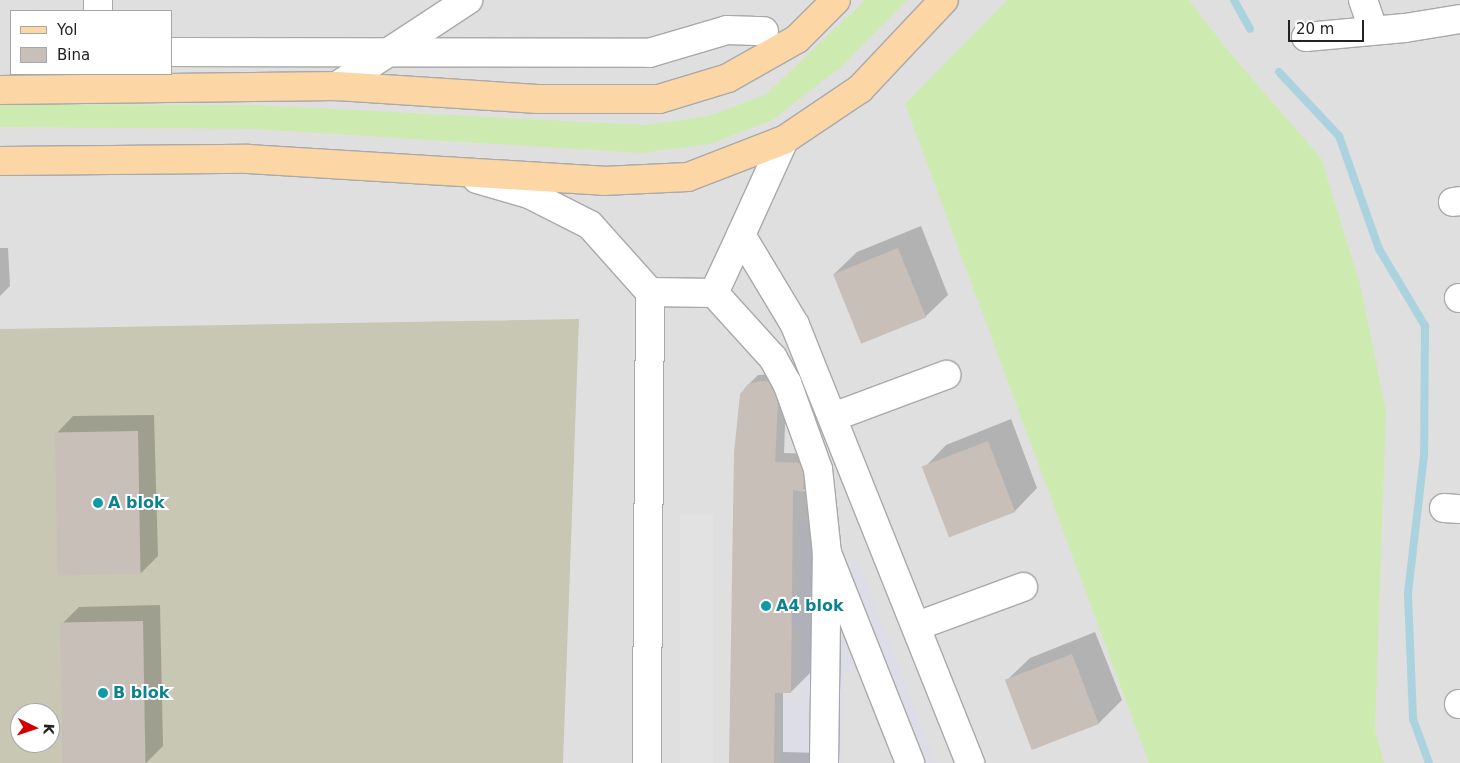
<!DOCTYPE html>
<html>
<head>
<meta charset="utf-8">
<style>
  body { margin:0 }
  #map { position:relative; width:1460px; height:763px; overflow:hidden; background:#f2efe9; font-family:"DejaVu Sans",sans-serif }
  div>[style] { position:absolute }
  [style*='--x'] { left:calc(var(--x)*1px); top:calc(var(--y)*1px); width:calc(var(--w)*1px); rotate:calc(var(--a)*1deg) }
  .residential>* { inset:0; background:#e0dfdf }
  .construction>* { inset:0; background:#c7c7b4 }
  .grass>* { inset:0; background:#cdebb0 }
  .parking>* { inset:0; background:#e2e2e2; transform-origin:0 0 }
  .plaza>* { inset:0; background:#dddde8 }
  .shadow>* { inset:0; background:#0003 }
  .stream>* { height:8px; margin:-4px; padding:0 4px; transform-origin:4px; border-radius:4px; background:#aad3df }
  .building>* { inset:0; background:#c7bfb8; transform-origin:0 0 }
  .roads { filter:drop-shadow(1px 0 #a9a9a9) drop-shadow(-1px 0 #a9a9a9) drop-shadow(0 1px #a9a9a9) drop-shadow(0 -1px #a9a9a9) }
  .minor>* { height:28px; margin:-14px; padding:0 14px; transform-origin:14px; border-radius:14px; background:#fff }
  .major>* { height:28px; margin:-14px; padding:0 14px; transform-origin:14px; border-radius:14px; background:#fcd6a4 }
  .dots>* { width:14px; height:14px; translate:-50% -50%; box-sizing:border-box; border:2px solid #fff; border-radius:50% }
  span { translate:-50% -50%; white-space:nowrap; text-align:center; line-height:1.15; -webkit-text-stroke:4px #fff; paint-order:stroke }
  .culture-label { font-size:16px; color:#0d838f; font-weight:700 }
  .left { translate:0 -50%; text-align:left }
  .legend { position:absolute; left:10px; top:10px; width:162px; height:65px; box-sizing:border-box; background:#fff; border:1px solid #a7a7a7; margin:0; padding:6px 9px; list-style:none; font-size:15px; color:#222 }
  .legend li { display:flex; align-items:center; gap:10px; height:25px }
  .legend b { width:25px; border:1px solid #a7a7a7 }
  .north { position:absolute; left:10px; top:703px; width:50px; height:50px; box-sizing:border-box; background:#fff; border:1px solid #a7a7a7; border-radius:50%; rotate:94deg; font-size:14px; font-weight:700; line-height:20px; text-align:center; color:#222 }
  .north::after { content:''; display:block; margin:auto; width:18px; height:22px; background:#d40000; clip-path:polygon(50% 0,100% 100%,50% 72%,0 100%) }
  .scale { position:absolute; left:1288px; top:20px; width:76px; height:22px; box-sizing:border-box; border:2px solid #222; border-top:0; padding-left:6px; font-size:15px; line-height:18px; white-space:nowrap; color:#222; -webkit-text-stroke:4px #fff; paint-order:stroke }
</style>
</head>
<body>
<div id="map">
  <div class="residential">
    <div style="clip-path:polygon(evenodd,0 0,1460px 0,1460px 763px,0 763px,0 0,11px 11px,171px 11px,171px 74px,11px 74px,11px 11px,0 0,20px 713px,50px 713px,50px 743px,20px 743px,20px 713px)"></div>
  </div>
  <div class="construction">
    <div style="clip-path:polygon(evenodd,579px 319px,563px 763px,0 763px,0 329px,579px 319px,20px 713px,50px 713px,50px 743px,20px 743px,20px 713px)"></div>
  </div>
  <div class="grass">
    <div style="clip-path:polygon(865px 0,907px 0,841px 67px,772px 120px,710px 144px,642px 153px,252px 129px,0 127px,0 104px,257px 105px,646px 125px,708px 116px,765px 95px)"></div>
    <div style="clip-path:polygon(1007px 0,1189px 0,1230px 53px,1321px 158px,1360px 284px,1386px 411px,1375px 729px,1384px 763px,1149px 763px,905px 104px)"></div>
  </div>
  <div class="parking">
    <div style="left:680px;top:515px;width:33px;height:248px"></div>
  </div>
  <div class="plaza">
    <div style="clip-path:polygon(800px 521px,835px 521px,840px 562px,857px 557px,936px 763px,896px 763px,860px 668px,844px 674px,842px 763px,782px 763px,782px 701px,799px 700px,799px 630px,792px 630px,792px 591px,800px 591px)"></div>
  </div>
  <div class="shadow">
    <div style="clip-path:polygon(921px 226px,948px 295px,925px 317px,834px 274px,857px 252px)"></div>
    <div style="clip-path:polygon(0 248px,8px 248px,10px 286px,0 296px)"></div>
    <div style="clip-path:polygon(787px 374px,784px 453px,813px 454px,812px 482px,803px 491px,823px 491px,821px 662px,791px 692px,783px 692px,783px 752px,820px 753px,820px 763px,731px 763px,749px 384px,758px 375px)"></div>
    <div style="clip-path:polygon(154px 415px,158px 556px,141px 573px,56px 434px,73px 416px)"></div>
    <div style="clip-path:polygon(1011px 419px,1037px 488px,1015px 511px,950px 536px,924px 468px,946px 445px)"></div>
    <div style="clip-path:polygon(160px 605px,163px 746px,146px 763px,65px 763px,62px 624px,79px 607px)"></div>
    <div style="clip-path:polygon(1095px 632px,1122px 700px,1099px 723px,1034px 749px,1007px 680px,1030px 658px)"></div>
  </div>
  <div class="stream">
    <div style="--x:1234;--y:0;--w:33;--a:61"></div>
    <div style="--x:1279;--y:72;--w:88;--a:46.8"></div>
    <div style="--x:1339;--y:136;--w:120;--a:70.5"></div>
    <div style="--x:1379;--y:249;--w:90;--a:59.1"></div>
    <div style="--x:1425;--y:326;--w:129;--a:90.4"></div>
    <div style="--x:1424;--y:455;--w:140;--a:96.6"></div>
    <div style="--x:1408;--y:594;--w:125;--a:87.7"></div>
    <div style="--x:1413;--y:719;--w:47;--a:70"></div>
  </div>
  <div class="building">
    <div style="left:898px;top:248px;width:75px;height:70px;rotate:68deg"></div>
    <div style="clip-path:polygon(761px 381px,779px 383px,775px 462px,805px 463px,803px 492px,793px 490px,791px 693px,775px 693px,774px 763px,729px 763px,734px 453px,740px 394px,748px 384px)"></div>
    <div style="left:138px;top:431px;width:143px;height:83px;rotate:89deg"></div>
    <div style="left:988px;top:441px;width:76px;height:71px;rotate:69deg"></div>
    <div style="left:143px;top:621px;width:142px;height:83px;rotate:89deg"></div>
    <div style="left:1072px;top:654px;width:75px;height:72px;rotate:69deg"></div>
  </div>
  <div class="roads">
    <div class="minor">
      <div style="--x:98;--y:0;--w:11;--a:90"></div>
      <div style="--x:1363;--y:0;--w:31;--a:71"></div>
      <div style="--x:1306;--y:37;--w:99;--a:-5.2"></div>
      <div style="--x:1405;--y:28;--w:56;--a:-9.3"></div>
      <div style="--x:171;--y:52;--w:478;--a:0.1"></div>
      <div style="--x:649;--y:53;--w:81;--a:-16.4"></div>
      <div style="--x:727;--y:30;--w:37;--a:2"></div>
      <div style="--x:337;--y:86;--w:157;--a:-33.3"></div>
      <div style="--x:784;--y:140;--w:104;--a:114.4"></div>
      <div style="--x:741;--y:235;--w:105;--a:59"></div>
      <div style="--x:795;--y:325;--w:472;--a:68.2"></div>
      <div style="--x:477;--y:179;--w:54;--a:16.1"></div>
      <div style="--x:529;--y:194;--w:68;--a:26.9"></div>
      <div style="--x:590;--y:225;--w:90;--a:48.2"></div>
      <div style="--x:650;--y:292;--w:471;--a:90.4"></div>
      <div style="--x:1453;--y:202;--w:7;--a:-8"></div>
      <div style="--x:650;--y:292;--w:64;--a:0.9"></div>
      <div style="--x:714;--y:293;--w:64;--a:-65"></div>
      <div style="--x:714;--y:293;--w:88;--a:47.8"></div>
      <div style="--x:773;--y:358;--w:29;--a:61"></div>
      <div style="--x:787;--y:383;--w:91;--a:70.2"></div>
      <div style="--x:818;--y:469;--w:84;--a:83.9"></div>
      <div style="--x:1459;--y:298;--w:1;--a:0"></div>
      <div style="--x:833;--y:417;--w:121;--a:-20.4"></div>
      <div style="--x:1444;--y:508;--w:16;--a:4"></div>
      <div style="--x:917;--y:626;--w:113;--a:-20.2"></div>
      <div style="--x:1459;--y:704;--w:1;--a:0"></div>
      <div style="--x:824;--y:763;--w:210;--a:-89.2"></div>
      <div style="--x:827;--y:553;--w:226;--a:68.4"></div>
    </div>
    <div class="major">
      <div style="--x:0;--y:90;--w:337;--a:-0.7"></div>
      <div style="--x:337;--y:86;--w:201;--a:3.7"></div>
      <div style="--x:538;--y:99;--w:121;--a:0"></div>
      <div style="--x:659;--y:99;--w:72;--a:-16.9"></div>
      <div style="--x:728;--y:78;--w:79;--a:-29.5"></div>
      <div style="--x:797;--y:39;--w:55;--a:-45"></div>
      <div style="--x:0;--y:161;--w:248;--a:-0.5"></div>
      <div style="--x:248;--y:159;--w:356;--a:3.5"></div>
      <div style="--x:603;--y:181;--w:85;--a:-2.7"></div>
      <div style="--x:688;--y:177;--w:103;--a:-21.1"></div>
      <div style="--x:784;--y:140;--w:92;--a:-33.9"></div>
      <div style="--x:860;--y:89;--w:122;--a:-46.7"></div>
    </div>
  </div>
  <div class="dots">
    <div style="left:98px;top:503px;background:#0f9aa8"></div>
    <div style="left:766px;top:606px;background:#0f9aa8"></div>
    <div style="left:103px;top:693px;background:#0f9aa8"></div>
  </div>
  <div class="culture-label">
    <span class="left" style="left:108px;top:503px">A blok</span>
    <span class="left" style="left:776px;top:606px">A4 blok</span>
    <span class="left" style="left:113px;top:693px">B blok</span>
  </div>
  <ul class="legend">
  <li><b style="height:6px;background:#fcd6a4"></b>Yol</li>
  <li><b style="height:14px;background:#c7bfb8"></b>Bina</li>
  </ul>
  <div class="north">K</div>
  <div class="scale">20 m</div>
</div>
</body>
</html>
